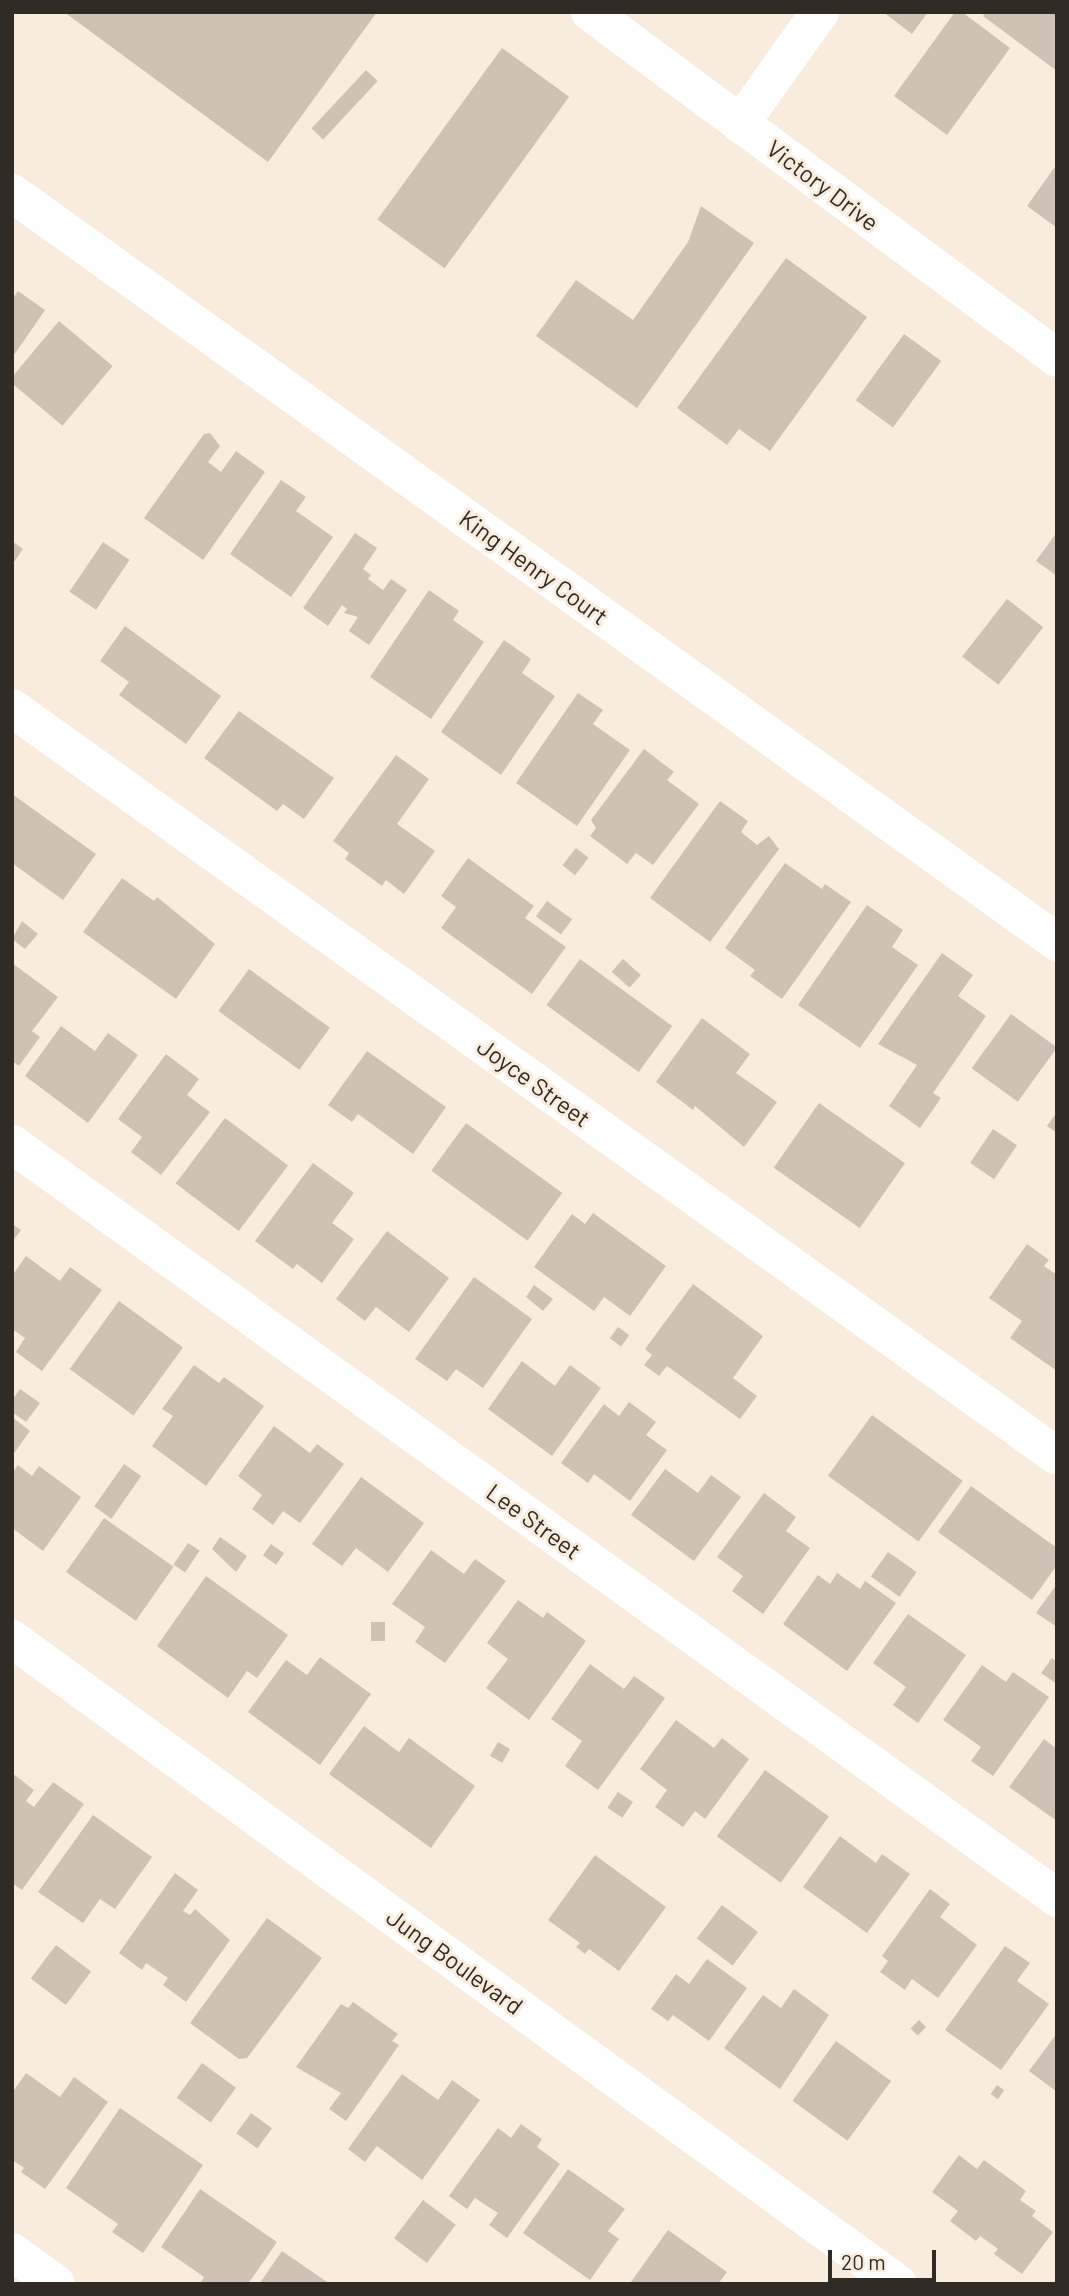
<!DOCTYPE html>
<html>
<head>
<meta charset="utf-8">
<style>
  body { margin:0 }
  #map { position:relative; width:1069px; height:2296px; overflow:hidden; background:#f9ecdd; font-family:Barlow,sans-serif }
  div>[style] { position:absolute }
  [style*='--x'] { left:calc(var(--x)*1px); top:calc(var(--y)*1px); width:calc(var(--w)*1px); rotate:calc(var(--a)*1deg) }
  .building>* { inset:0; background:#cfc2b4; transform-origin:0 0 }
  .minor>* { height:38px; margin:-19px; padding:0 19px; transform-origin:19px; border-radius:19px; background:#fff }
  span { translate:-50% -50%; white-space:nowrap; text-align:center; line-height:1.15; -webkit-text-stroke:6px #f9ecdd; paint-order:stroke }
  .street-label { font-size:24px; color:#302b25 }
  .frame { position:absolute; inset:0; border:14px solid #302b25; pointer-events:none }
  .scale { position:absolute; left:828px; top:2250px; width:108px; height:32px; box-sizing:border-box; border:4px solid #302b25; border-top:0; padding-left:9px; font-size:21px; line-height:24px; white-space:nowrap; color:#302b25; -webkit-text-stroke:5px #f9ecdd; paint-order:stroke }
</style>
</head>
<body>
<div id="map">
  <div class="building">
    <div style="clip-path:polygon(64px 12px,167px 14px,377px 12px,268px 162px)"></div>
    <div style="clip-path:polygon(883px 12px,928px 12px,912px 34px)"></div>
    <div style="clip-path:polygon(955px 12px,962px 12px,1010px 48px,947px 135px,894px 96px)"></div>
    <div style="clip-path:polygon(986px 12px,1057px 12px,1057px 71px,983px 16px)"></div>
    <div style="left:502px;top:48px;width:83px;height:212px;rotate:36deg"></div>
    <div style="left:366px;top:70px;width:16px;height:80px;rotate:43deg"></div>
    <div style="clip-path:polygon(1057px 164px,1057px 228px,1027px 206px)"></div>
    <div style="clip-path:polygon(701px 206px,754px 243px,637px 408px,536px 336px,576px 280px,633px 320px,688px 242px)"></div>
    <div style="clip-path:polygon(786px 258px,867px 317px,770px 451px,739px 429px,727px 445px,677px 408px)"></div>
    <div style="clip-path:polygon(18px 291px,45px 310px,12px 358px,12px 299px)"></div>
    <div style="left:59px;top:321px;width:70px;height:78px;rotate:40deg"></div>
    <div style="left:904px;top:334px;width:46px;height:82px;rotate:36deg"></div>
    <div style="clip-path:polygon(210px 433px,220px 446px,208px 462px,221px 472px,236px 451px,265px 472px,203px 560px,144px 518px,204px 434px)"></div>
    <div style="clip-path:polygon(281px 480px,306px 497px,296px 511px,333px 537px,291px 597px,230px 554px)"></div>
    <div style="clip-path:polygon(1057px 532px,1057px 576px,1036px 561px)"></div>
    <div style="clip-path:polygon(355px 533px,377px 548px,363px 569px,371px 575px,368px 579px,383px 590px,391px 579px,407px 590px,369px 645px,349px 631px,358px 617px,344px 613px,347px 609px,342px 605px,328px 626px,303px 608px)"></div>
    <div style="clip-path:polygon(12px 541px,23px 549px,12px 565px)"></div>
    <div style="left:103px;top:542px;width:32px;height:60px;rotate:34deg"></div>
    <div style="clip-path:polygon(429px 590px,459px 611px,453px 620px,484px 642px,431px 719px,370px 677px)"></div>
    <div style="left:1007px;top:599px;width:46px;height:73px;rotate:38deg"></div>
    <div style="clip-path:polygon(125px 626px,221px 696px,186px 744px,119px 695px,129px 682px,100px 661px)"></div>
    <div style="clip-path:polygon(504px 640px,531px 659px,522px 673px,555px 696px,501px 775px,441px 732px)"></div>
    <div style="clip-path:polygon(578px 693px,603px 710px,593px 724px,630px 750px,577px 826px,516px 783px)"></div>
    <div style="clip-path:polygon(239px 711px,334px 778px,304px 819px,283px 804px,277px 811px,204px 758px)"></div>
    <div style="clip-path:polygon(644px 749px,674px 772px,667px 780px,699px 804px,653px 865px,636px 853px,627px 864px,590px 836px,596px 828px,591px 820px)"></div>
    <div style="clip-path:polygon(396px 755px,429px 779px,397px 824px,435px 851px,404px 894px,386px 880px,382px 886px,345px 859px,349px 853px,333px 841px)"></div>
    <div style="clip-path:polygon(12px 794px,96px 854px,63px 900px,12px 863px)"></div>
    <div style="clip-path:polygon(720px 801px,748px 821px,741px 832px,757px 845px,769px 836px,779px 849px,710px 942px,650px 898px)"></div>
    <div style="left:576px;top:848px;width:16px;height:22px;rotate:38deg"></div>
    <div style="clip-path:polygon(468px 858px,534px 906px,525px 918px,566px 947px,532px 994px,441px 928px,456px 907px,441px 896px)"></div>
    <div style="clip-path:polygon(785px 863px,822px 889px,825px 884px,851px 902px,782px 999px,750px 976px,755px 970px,725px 948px)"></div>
    <div style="clip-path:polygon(122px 878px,154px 901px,157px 897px,215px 944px,176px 999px,83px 932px)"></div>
    <div style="left:547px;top:901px;width:31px;height:19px;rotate:36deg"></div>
    <div style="clip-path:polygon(867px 905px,903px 930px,892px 947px,918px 965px,860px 1048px,798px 1005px)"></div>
    <div style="clip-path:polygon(22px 921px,38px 934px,25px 949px,12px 939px)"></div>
    <div style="clip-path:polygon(942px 953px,973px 975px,958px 996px,986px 1016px,933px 1093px,941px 1098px,920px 1128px,889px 1106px,917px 1065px,878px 1044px)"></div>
    <div style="left:580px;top:959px;width:114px;height:57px;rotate:36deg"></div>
    <div style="left:623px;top:959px;width:24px;height:17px;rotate:42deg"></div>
    <div style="clip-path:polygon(12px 963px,58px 997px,32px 1031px,40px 1037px,19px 1066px,12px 1061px)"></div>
    <div style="left:249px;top:969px;width:100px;height:52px;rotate:36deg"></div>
    <div style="left:1011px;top:1014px;width:57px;height:67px;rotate:36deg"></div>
    <div style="clip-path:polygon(702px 1018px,750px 1054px,736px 1073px,777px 1102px,744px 1147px,695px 1106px,693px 1110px,656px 1082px)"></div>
    <div style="clip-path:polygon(61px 1026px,95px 1051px,108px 1033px,138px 1055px,88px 1123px,25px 1076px)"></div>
    <div style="clip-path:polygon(367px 1051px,446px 1107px,413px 1154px,358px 1114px,352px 1122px,328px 1105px)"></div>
    <div style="clip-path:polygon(166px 1054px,199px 1079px,187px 1095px,210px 1112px,161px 1175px,131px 1152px,142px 1137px,118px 1119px)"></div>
    <div style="left:819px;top:1103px;width:105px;height:79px;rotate:35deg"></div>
    <div style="clip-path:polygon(1057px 1112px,1057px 1133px,1047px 1126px)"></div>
    <div style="left:225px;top:1118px;width:79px;height:82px;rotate:37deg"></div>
    <div style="left:466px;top:1123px;width:119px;height:59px;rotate:36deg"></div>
    <div style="left:993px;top:1129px;width:29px;height:41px;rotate:34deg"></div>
    <div style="clip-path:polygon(313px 1163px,354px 1193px,332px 1223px,354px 1239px,322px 1283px,297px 1264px,293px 1269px,255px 1241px)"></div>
    <div style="clip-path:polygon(593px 1213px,666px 1266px,630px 1316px,604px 1297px,594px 1311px,534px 1267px,572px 1214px,585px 1224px)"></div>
    <div style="clip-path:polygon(12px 1224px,21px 1230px,12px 1242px)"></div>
    <div style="clip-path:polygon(387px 1231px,449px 1278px,409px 1332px,376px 1307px,365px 1321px,336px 1299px)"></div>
    <div style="clip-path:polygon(1027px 1244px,1049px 1260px,1044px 1266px,1057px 1275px,1057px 1371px,1010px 1338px,1022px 1321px,989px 1298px)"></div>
    <div style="clip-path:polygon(26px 1256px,60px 1281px,70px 1267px,102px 1290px,42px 1371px,16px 1352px,25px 1338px,12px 1329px,12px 1276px)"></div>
    <div style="clip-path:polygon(474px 1277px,532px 1319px,483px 1388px,456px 1369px,447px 1381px,415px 1359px)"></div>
    <div style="clip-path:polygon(693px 1284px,763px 1336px,733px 1378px,757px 1396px,740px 1419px,667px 1366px,659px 1376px,644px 1365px,652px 1355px,645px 1349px)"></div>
    <div style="clip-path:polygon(534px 1285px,553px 1299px,543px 1311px,526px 1297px)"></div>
    <div style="left:119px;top:1301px;width:79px;height:84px;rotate:36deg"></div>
    <div style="left:618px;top:1327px;width:14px;height:14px;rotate:36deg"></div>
    <div style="clip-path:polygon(522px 1361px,555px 1386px,570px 1365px,601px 1388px,552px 1456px,488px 1409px)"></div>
    <div style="clip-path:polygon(194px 1365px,219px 1383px,224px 1377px,264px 1406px,206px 1486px,152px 1446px,173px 1416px,162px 1409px)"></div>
    <div style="clip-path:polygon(20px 1389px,40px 1403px,26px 1422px,12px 1412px,12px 1400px)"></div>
    <div style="clip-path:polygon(629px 1402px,656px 1422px,646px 1435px,667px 1450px,630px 1501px,594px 1474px,588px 1483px,561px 1463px,604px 1404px,619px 1416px)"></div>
    <div style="left:872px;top:1415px;width:112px;height:75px;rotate:36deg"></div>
    <div style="clip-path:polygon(12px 1417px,30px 1431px,12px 1456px)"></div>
    <div style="clip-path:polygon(274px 1426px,310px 1453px,317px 1444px,344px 1464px,300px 1523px,283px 1511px,273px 1525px,252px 1509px,262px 1495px,238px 1476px)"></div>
    <div style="left:124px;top:1464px;width:21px;height:52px;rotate:35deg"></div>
    <div style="clip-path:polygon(18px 1465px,32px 1476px,39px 1466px,81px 1497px,43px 1551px,12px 1528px,12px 1473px)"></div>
    <div style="clip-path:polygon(665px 1469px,698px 1493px,711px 1475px,741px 1497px,694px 1561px,631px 1515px)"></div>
    <div style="clip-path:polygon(361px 1477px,424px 1523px,388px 1572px,356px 1548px,342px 1566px,312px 1544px)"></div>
    <div style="clip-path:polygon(971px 1486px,1057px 1548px,1057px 1565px,1032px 1600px,938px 1532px)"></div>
    <div style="clip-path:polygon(764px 1493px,796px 1517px,786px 1531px,810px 1548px,763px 1614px,732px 1591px,743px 1576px,717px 1557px)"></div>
    <div style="left:104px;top:1518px;width:85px;height:66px;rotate:35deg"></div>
    <div style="clip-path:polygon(220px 1537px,247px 1556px,236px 1572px,212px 1549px)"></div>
    <div style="left:188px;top:1543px;width:14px;height:26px;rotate:34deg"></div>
    <div style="left:271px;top:1544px;width:16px;height:14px;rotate:35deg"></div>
    <div style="clip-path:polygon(431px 1550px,464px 1574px,475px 1559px,506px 1581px,445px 1663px,415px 1642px,425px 1627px,392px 1604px)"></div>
    <div style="left:888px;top:1552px;width:35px;height:30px;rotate:35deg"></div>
    <div style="clip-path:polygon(837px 1573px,860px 1589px,865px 1581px,896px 1603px,847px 1671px,783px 1624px,818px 1575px,830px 1584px)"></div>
    <div style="clip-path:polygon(206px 1576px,288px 1635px,257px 1678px,247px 1671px,228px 1698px,157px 1646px)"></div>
    <div style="clip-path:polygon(1057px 1584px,1057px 1627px,1036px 1613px)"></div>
    <div style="clip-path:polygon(518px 1600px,543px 1618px,547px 1612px,586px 1641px,529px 1720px,486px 1688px,508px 1659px,487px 1643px)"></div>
    <div style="clip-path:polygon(908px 1614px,966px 1655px,918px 1723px,893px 1705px,906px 1687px,873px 1663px)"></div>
    <div style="left:371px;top:1622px;width:14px;height:19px"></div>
    <div style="clip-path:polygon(320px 1657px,371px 1694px,320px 1765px,248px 1712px,286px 1660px,307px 1675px)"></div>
    <div style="clip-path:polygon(1052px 1658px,1057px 1662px,1057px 1684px,1041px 1673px)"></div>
    <div style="clip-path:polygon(590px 1664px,624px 1689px,634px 1676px,665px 1698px,598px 1790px,565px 1766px,582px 1741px,551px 1719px)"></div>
    <div style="clip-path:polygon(982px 1665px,1006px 1682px,1013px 1672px,1049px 1697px,993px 1776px,971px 1761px,981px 1747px,943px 1720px)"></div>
    <div style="clip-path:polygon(676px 1720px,714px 1748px,722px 1738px,749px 1759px,705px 1819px,695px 1811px,683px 1827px,655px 1807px,667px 1790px,640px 1769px)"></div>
    <div style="clip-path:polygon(364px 1726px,399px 1752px,409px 1738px,475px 1786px,431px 1848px,329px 1774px)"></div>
    <div style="clip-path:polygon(1044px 1739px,1057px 1749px,1057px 1821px,1009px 1787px)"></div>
    <div style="left:498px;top:1742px;width:14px;height:16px;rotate:30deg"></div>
    <div style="left:765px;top:1770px;width:79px;height:82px;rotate:36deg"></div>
    <div style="clip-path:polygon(12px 1773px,34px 1790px,26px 1801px,34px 1807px,53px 1782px,84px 1804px,22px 1890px,12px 1883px)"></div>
    <div style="left:618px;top:1792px;width:18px;height:19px;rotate:34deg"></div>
    <div style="clip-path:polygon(93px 1815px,152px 1857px,115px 1909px,100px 1899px,83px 1923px,38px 1892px)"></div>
    <div style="clip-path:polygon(840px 1836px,876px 1863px,882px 1854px,910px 1874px,867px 1933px,803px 1887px)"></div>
    <div style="clip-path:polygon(595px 1855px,666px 1907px,619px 1971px,589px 1949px,585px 1954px,576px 1947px,580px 1943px,548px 1920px)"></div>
    <div style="clip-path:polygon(175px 1873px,198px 1890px,183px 1911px,190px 1915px,195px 1909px,230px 1940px,186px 2002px,163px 1985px,168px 1978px,146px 1963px,142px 1970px,119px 1953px)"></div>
    <div style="clip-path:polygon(930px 1889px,950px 1904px,940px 1917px,977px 1945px,938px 1998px,912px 1979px,905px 1990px,880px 1972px,888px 1961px,882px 1956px)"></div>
    <div style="left:722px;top:1905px;width:45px;height:42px;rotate:37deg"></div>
    <div style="clip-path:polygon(267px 1918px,322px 1958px,247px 2058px,239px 2059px,190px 2023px)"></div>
    <div style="left:56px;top:1945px;width:44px;height:42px;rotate:37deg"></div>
    <div style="clip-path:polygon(1005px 1946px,1030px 1963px,1017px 1981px,1049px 2004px,1001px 2070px,945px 2030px)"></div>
    <div style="clip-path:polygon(707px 1959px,747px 1988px,709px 2041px,673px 2015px,668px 2021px,651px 2009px,676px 1974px,689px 1984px)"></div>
    <div style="clip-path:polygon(794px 1989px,829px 2015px,780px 2089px,724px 2048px,763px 1995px,781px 2008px)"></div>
    <div style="clip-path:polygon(353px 2002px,398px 2034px,392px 2041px,399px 2045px,346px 2121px,329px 2109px,341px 2093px,296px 2067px,341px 2004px,348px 2008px)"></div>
    <div style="left:919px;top:2020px;width:10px;height:12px;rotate:45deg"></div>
    <div style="clip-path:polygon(1057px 2033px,1057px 2092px,1029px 2071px)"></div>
    <div style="left:836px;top:2041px;width:68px;height:74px;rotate:36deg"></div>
    <div style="left:202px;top:2063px;width:42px;height:43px;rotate:36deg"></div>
    <div style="clip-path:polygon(26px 2073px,60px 2097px,74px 2077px,108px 2102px,45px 2189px,21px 2172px,24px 2168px,12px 2160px,12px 2093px)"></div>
    <div style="clip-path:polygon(402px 2074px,438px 2100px,452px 2080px,480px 2100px,422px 2180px,377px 2146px,365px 2162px,348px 2149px)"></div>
    <div style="left:997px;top:2085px;width:9px;height:11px;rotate:36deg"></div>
    <div style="clip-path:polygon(120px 2108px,203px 2165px,143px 2253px,112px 2232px,118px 2224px,66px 2188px)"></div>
    <div style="left:251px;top:2113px;width:26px;height:25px;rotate:36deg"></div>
    <div style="clip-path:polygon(521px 2124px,542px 2139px,537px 2147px,560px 2164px,507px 2238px,489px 2225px,498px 2213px,475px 2198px,467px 2209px,449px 2196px,498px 2128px,511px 2138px)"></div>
    <div style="clip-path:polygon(959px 2155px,977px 2169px,984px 2160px,1026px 2191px,1020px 2200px,1036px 2211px,1032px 2216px,1053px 2232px,1022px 2274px,994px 2254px,998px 2249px,980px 2236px,976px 2241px,950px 2221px,958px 2211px,932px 2192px)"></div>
    <div style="clip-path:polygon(568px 2169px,625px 2209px,608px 2231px,619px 2239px,590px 2280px,523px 2233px)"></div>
    <div style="clip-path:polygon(200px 2189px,277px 2242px,248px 2284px,200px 2284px,204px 2277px,161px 2247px)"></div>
    <div style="left:423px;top:2200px;width:41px;height:48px;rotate:37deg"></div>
    <div style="clip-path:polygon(668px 2230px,727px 2272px,718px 2284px,631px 2282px)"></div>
    <div style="clip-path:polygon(282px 2251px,330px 2284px,259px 2284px)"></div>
  </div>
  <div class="minor">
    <div style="--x:590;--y:12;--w:581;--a:36.53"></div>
    <div style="--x:740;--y:124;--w:138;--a:-54.5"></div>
    <div style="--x:12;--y:193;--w:1286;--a:35.63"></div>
    <div style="--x:12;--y:708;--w:1285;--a:35.59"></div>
    <div style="--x:12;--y:1144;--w:1289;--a:35.81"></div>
    <div style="--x:12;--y:1639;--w:1096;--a:36.05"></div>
    <div style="--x:12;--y:2252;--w:54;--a:36"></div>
  </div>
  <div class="street-label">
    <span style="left:823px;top:185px;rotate:37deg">Victory Drive</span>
    <span style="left:534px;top:567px;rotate:36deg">King Henry Court</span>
    <span style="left:534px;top:1082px;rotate:36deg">Joyce Street</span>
    <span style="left:534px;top:1521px;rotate:36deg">Lee Street</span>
    <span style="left:455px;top:1961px;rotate:36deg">Jung Boulevard</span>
  </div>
  <div class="frame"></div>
  <div class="scale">20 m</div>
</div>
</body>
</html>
